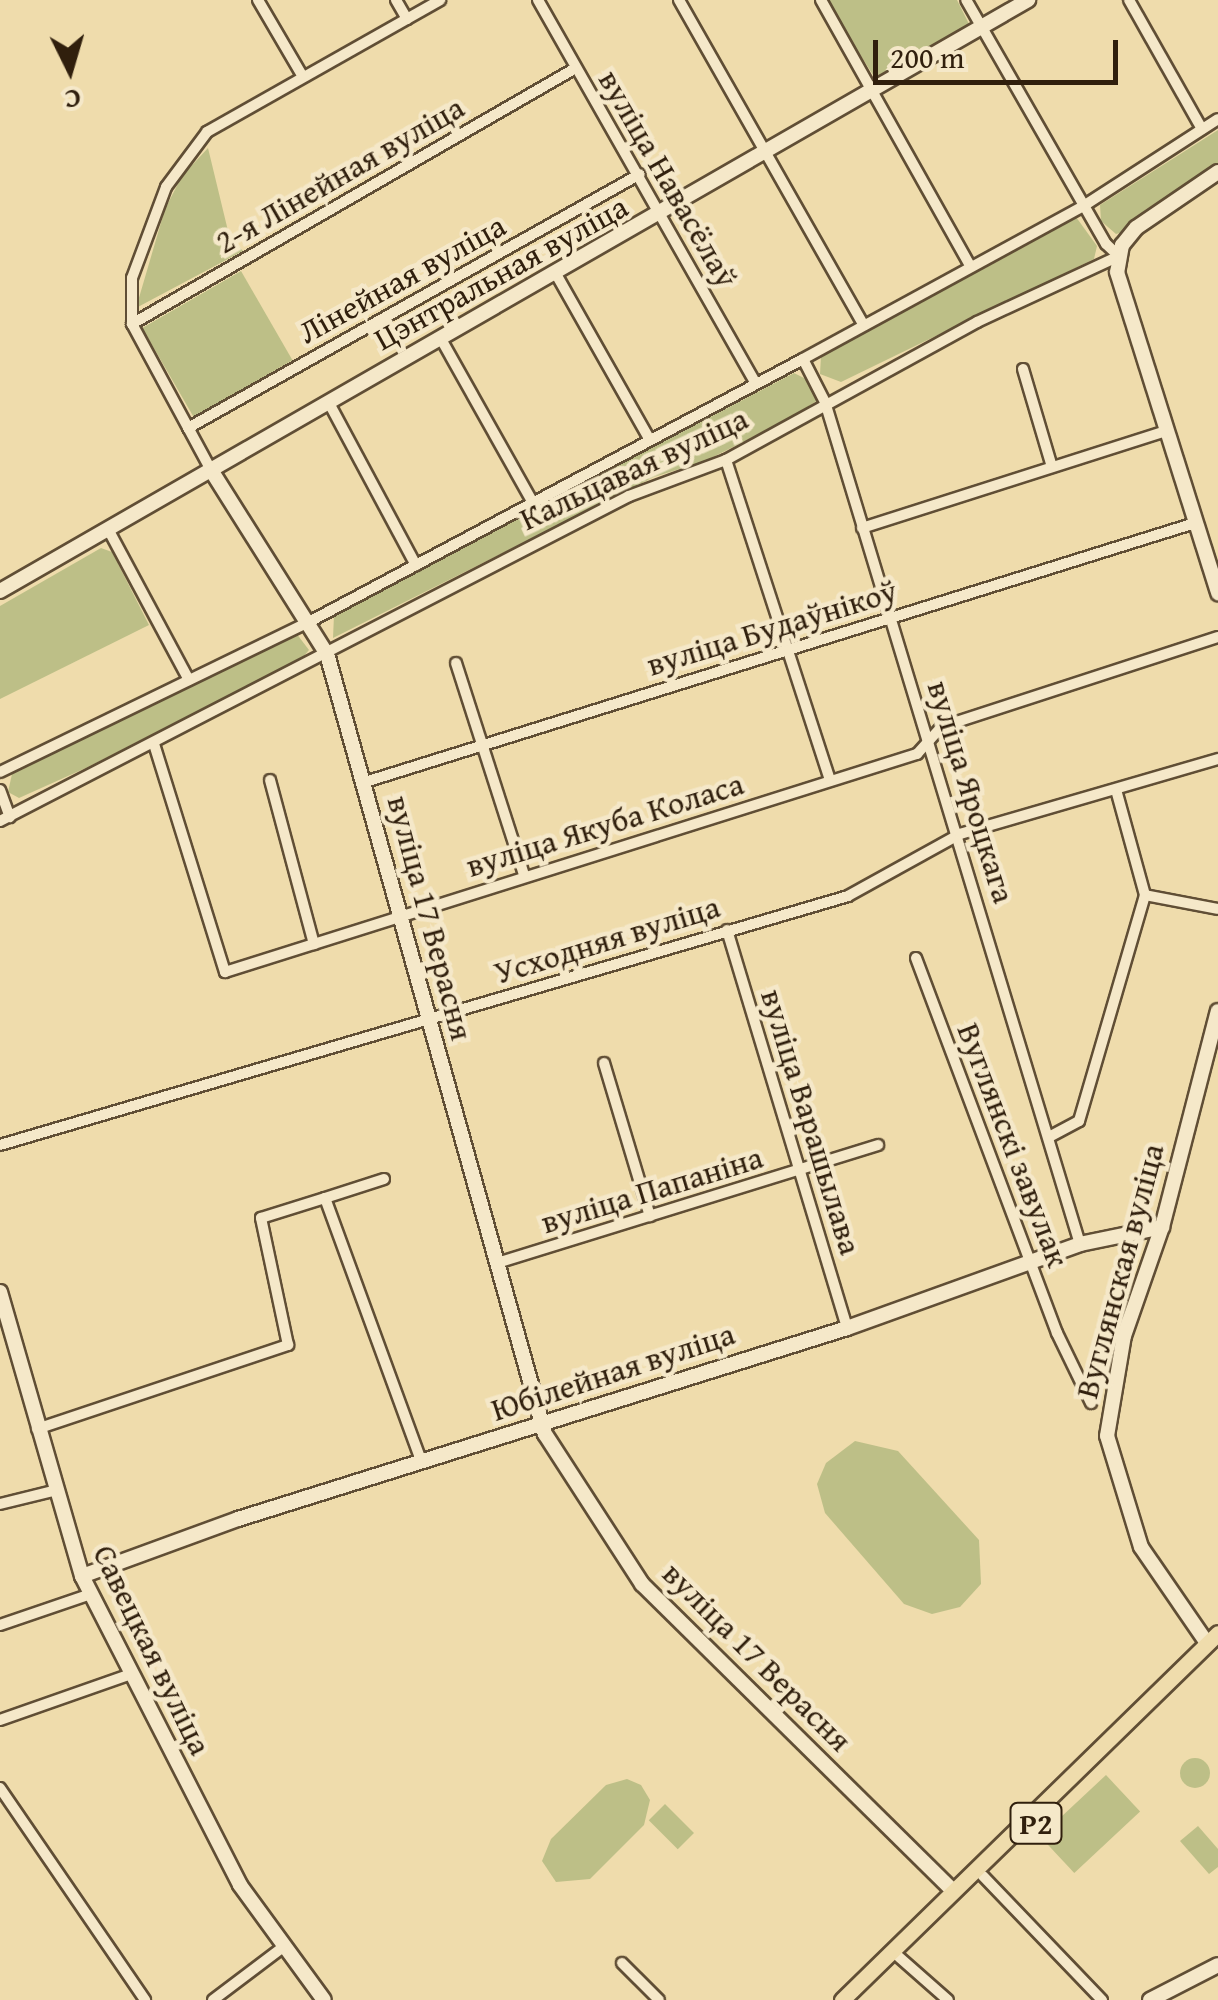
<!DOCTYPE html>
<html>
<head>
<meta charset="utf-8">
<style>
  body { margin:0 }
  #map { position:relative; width:1218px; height:2000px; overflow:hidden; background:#efdcac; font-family:"Gentium Book Plus",serif }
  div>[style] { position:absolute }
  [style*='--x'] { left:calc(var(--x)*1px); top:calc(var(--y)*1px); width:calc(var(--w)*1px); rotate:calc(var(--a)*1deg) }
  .green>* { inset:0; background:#bdbf87; transform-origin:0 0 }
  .round { border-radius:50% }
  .roads { filter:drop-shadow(2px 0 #604e35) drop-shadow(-2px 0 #604e35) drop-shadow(0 2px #604e35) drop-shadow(0 -2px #604e35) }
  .street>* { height:10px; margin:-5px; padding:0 5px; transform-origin:5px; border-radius:5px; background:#f5e8c9 }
  .secondary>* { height:14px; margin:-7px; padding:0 7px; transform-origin:7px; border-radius:7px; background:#f5e8c9 }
  .primary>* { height:15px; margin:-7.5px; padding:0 7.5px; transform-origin:7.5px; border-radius:7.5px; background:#efdcac }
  span { translate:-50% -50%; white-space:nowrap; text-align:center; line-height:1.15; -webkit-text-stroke:9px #f5e8c9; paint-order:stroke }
  .shield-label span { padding:2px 8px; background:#f5e8c9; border:2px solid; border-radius:8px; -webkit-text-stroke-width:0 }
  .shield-label { font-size:30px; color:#301f0d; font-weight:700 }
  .street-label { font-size:32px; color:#301f0d }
  .north { position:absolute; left:20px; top:20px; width:100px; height:100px; -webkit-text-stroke:8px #f5e8c9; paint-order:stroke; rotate:175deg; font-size:28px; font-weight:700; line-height:40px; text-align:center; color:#301f0d }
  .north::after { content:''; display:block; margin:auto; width:35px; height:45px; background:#301f0d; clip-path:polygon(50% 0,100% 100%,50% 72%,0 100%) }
  .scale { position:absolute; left:873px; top:40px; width:245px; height:45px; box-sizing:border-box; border:5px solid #301f0d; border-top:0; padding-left:12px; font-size:30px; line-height:35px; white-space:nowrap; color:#301f0d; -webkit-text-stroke:8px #f5e8c9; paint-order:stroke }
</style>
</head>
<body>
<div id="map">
  <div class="green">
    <div style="clip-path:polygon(825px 0,957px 0,969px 24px,875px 78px)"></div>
    <div style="clip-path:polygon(1218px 130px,1218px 164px,1145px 210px,1123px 232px,1116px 234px,1101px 221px,1100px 205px)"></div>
    <div style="clip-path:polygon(208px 148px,229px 235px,243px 251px,136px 308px,165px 209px,182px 176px)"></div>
    <div style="clip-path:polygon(1076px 217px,1097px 246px,1094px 259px,841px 382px,820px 374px,821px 356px)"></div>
    <div style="left:241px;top:271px;width:103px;height:114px;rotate:60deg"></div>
    <div style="clip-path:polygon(794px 373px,812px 382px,818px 400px,791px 418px,705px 461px,654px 477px,333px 638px,334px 615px)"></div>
    <div style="clip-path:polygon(101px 548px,112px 552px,149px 625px,0 699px,0 606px)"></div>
    <div style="clip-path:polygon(296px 633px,309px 650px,303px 657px,88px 767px,19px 798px,8px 792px,12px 774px)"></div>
    <div style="clip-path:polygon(855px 1441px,898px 1451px,979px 1540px,981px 1584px,960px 1607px,932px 1614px,904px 1604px,825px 1513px,817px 1484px,826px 1463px)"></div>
    <div class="round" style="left:1180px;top:1758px;width:30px;height:30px"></div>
    <div style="left:1106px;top:1775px;width:50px;height:90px;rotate:47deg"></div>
    <div style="clip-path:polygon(627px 1779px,641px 1785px,650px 1800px,644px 1825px,590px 1879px,556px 1882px,542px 1861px,551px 1839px,606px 1785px)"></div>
    <div style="left:665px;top:1804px;width:41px;height:23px;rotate:45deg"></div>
    <div style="clip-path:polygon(1198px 1826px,1218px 1849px,1218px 1867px,1209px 1874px,1180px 1841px)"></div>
  </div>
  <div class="roads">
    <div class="street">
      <div style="--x:258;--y:0;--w:89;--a:59.7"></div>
      <div style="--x:396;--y:0;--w:22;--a:60"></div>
      <div style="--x:538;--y:0;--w:441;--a:60.4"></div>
      <div style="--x:679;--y:0;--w:374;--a:60.4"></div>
      <div style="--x:821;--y:0;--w:306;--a:60.7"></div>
      <div style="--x:1129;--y:0;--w:148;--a:60.5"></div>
      <div style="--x:556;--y:274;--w:191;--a:60.5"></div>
      <div style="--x:132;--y:324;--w:510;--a:-29.98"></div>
      <div style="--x:441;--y:339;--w:188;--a:60.7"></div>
      <div style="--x:803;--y:359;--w:48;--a:62.9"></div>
      <div style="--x:825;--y:402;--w:880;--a:73.15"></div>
      <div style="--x:1023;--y:369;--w:102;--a:73.5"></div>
      <div style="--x:329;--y:403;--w:184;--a:61.8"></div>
      <div style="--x:188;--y:428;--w:518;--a:-29.33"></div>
      <div style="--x:726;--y:460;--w:337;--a:72"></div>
      <div style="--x:211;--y:470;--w:166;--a:-118.4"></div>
      <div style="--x:132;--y:324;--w:46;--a:-90"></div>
      <div style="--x:132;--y:278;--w:97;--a:-69.5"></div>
      <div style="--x:166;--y:187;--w:69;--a:-53.3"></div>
      <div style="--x:207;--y:132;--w:268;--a:-29.5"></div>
      <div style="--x:862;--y:528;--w:319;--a:-17.7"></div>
      <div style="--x:108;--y:529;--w:171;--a:61.8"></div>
      <div style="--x:456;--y:663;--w:223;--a:72.2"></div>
      <div style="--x:154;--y:744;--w:239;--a:72.7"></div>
      <div style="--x:225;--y:972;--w:726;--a:-17.49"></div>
      <div style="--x:917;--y:754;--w:36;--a:-48"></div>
      <div style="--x:941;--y:727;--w:291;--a:-18"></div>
      <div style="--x:0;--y:772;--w:341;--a:-25.9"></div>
      <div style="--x:307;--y:623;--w:562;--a:-28.02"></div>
      <div style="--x:803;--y:359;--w:321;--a:-28.6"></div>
      <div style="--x:1085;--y:205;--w:158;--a:-32.9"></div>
      <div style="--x:270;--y:780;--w:170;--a:75"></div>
      <div style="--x:365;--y:782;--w:869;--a:-17.33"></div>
      <div style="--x:0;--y:790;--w:29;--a:70"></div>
      <div style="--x:0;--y:821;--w:708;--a:-27.33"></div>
      <div style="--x:629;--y:496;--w:103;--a:-20.4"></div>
      <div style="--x:726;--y:460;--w:286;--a:-28.8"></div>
      <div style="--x:977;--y:322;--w:157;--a:-24.9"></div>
      <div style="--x:1119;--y:256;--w:18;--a:-137"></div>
      <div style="--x:1106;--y:244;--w:281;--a:-119.8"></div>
      <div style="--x:1145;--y:895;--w:74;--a:10.9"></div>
      <div style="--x:727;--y:930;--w:416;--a:73.2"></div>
      <div style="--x:916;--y:958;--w:401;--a:69.4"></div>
      <div style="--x:1057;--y:1333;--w:78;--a:64.1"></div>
      <div style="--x:604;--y:1063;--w:160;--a:73.3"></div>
      <div style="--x:1049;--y:1137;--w:34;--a:-28"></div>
      <div style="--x:1079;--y:1121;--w:235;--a:-73.7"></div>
      <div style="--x:1145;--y:895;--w:109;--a:-105.4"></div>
      <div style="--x:0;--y:1145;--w:884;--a:-16.36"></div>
      <div style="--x:848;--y:896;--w:128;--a:-29"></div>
      <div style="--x:960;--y:834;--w:269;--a:-16.2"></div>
      <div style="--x:384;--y:1179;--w:62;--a:162.1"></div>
      <div style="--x:325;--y:1198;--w:280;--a:69.9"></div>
      <div style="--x:497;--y:1263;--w:399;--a:-17.2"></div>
      <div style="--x:37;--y:1429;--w:265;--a:-18.5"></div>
      <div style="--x:288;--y:1345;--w:130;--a:-102"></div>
      <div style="--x:261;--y:1218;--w:67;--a:-17.4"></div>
      <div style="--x:0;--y:1504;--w:55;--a:-13.8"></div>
      <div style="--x:0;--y:1625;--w:96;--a:-18.8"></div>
      <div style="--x:0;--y:1720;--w:139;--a:-19.3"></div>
      <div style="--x:0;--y:1788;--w:257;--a:55.6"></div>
      <div style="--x:983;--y:1876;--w:172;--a:46.2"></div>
      <div style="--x:899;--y:1957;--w:65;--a:41.3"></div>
      <div style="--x:622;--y:1963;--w:52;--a:45"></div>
      <div style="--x:213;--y:2000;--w:88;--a:-37.1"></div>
    </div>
    <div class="secondary">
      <div style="--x:1218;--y:172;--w:99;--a:145.7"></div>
      <div style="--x:1136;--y:228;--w:22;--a:129"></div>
      <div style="--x:1122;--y:245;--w:27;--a:100"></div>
      <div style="--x:1117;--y:272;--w:337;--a:72.5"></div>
      <div style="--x:211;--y:470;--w:218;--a:57.8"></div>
      <div style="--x:327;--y:654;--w:810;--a:74.39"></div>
      <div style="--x:545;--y:1434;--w:179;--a:57.1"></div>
      <div style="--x:642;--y:1584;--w:438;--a:44.6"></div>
      <div style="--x:0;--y:591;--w:1186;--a:-29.89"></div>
      <div style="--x:0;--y:1292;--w:296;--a:73.9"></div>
      <div style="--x:82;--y:1576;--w:347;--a:62.9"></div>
      <div style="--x:240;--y:1885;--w:142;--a:53.9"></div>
      <div style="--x:82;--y:1576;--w:166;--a:-20.1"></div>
      <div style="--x:238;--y:1519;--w:638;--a:-17.41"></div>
      <div style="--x:847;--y:1328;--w:248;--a:-19.8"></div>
      <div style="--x:1080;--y:1244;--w:84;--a:-11.7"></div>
      <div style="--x:1207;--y:1643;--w:116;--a:-124.5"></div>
      <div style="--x:1141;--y:1547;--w:116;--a:-107"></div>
      <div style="--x:1107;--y:1436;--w:101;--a:-80.4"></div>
      <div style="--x:1124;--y:1336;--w:115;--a:-70.8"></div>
      <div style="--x:1162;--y:1227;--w:223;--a:-75.5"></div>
      <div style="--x:1150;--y:2000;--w:76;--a:-27.2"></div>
    </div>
    <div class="primary">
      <div style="--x:842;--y:2000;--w:525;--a:-44.31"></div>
    </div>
  </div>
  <div class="shield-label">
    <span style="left:1036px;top:1823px">Р2</span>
  </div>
  <div class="street-label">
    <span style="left:340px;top:175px;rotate:-30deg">2-я Лінейная вуліца</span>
    <span style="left:668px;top:179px;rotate:60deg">вуліца Навасёлаў</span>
    <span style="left:501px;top:273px;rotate:-29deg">Цэнтральная вуліца</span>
    <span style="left:402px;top:279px;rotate:-29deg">Лінейная вуліца</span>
    <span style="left:634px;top:469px;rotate:-25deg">Кальцавая вуліца</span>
    <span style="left:772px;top:628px;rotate:-17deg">вуліца Будаўнікоў</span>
    <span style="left:971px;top:792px;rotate:73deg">вуліца Яроцкага</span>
    <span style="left:605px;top:825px;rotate:-17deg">вуліца Якуба Коласа</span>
    <span style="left:430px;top:918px;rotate:75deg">вуліца 17 Верасня</span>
    <span style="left:607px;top:940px;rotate:-17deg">Усходняя вуліца</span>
    <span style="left:811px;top:1122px;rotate:73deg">вуліца Варашылава</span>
    <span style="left:1013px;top:1145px;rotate:69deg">Вуглянскі завулак</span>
    <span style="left:652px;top:1190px;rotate:-17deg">вуліца Папаніна</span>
    <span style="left:1120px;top:1271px;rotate:-75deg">Вуглянская вуліца</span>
    <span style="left:613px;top:1372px;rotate:-18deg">Юбілейная вуліца</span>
    <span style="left:152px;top:1650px;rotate:64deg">Савецкая вуліца</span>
    <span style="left:757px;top:1657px;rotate:45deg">вуліца 17 Верасня</span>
  </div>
  <div class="north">С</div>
  <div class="scale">200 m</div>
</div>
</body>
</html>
